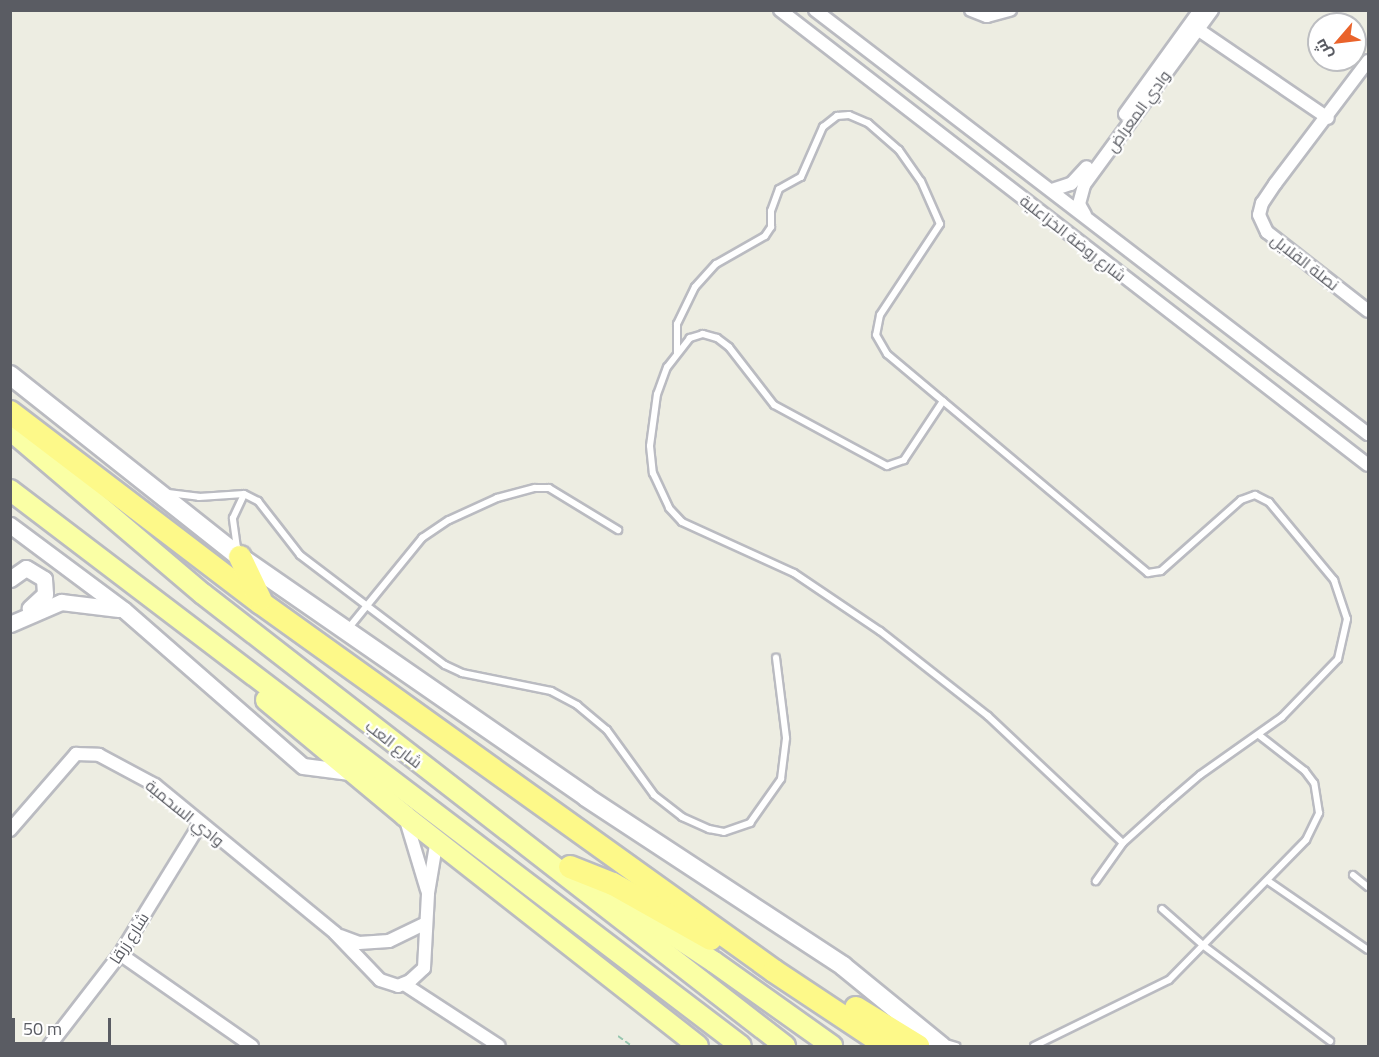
<!DOCTYPE html>
<html>
<head>
<meta charset="utf-8">
<style>
  body { margin:0 }
  #map { position:relative; width:1379px; height:1057px; overflow:hidden; background:#edede2; font-family:"Titillium Web",Cairo,sans-serif }
  div>[style] { position:absolute }
  [style*='--x'] { left:calc(var(--x)*1px); top:calc(var(--y)*1px); width:calc(var(--w)*1px); rotate:calc(var(--a)*1deg) }
  .path>* { height:2px; margin-top:-1px; transform-origin:0; background:repeating-linear-gradient(90deg,#97c6af 0 6px,transparent 0 9px) }
  .roads { filter:drop-shadow(2px 0 #babbc1) drop-shadow(-2px 0 #babbc1) drop-shadow(0 2px #babbc1) drop-shadow(0 -2px #babbc1) }
  .service>* { height:6px; margin:-3px; padding:0 3px; transform-origin:3px; border-radius:3px; background:#fff }
  .minor>* { height:12px; margin:-6px; padding:0 6px; transform-origin:6px; border-radius:6px; background:#fff }
  .tertiary>* { height:15px; margin:-7.5px; padding:0 7.5px; transform-origin:7.5px; border-radius:7.5px; background:#fff }
  .secondary>* { height:18px; margin:-9px; padding:0 9px; transform-origin:9px; border-radius:9px; background:#fff }
  .primary>* { height:20px; margin:-10px; padding:0 10px; transform-origin:10px; border-radius:10px; background:#faffa5 }
  .motorway>* { height:22px; margin:-11px; padding:0 11px; transform-origin:11px; border-radius:11px; background:#fdf989 }
  span { translate:-50% -50%; white-space:nowrap; text-align:center; line-height:1.15; -webkit-text-stroke:4.5px #fff; paint-order:stroke }
  .street-label { font-size:16px; color:#5a5c63 }
  .frame { position:absolute; inset:0; border:12px solid #5a5c63; pointer-events:none }
  .north { position:absolute; left:1307px; top:12px; width:60px; height:60px; box-sizing:border-box; background:#fff; border:2px solid #bdbec1; border-radius:50%; rotate:242deg; font-size:16px; font-weight:700; line-height:24px; text-align:center; color:#5a5c63 }
  .north::after { content:''; display:block; margin:auto; width:21px; height:27px; background:#ea632b; clip-path:polygon(50% 0,100% 100%,50% 72%,0 100%) }
  .scale { position:absolute; left:12px; top:1018px; width:99px; height:27px; box-sizing:border-box; border:3px solid #5a5c63; border-top:0; padding-left:8px; font-size:18px; line-height:21px; white-space:nowrap; color:#5a5c63; -webkit-text-stroke:4px #fff; paint-order:stroke }
</style>
</head>
<body>
<div id="map">
  <div class="path">
    <div style="--x:618;--y:1036;--w:17;--a:36"></div>
  </div>
  <div class="roads">
    <div class="service">
      <div style="--x:677;--y:353;--w:29;--a:-90"></div>
      <div style="--x:677;--y:324;--w:41;--a:-64.1"></div>
      <div style="--x:695;--y:287;--w:31;--a:-48"></div>
      <div style="--x:716;--y:264;--w:56;--a:-29.7"></div>
      <div style="--x:765;--y:236;--w:11;--a:-56"></div>
      <div style="--x:771;--y:227;--w:16;--a:-90"></div>
      <div style="--x:771;--y:211;--w:23;--a:-70"></div>
      <div style="--x:779;--y:189;--w:25;--a:-29"></div>
      <div style="--x:801;--y:177;--w:55;--a:-66.3"></div>
      <div style="--x:823;--y:127;--w:18;--a:-38"></div>
      <div style="--x:837;--y:116;--w:12;--a:-5"></div>
      <div style="--x:849;--y:115;--w:21;--a:23"></div>
      <div style="--x:868;--y:123;--w:41;--a:41.1"></div>
      <div style="--x:899;--y:150;--w:38;--a:55"></div>
      <div style="--x:921;--y:181;--w:47;--a:66.2"></div>
      <div style="--x:940;--y:224;--w:109;--a:123.4"></div>
      <div style="--x:880;--y:315;--w:20;--a:101"></div>
      <div style="--x:876;--y:335;--w:22;--a:60"></div>
      <div style="--x:887;--y:354;--w:341;--a:40"></div>
      <div style="--x:1148;--y:573;--w:13;--a:-9"></div>
      <div style="--x:1161;--y:571;--w:107;--a:-41.6"></div>
      <div style="--x:1241;--y:500;--w:15;--a:-20"></div>
      <div style="--x:1255;--y:495;--w:16;--a:27"></div>
      <div style="--x:1269;--y:502;--w:102;--a:50.2"></div>
      <div style="--x:1334;--y:580;--w:41;--a:71.6"></div>
      <div style="--x:1347;--y:619;--w:41;--a:102.7"></div>
      <div style="--x:1338;--y:659;--w:81;--a:134"></div>
      <div style="--x:1282;--y:717;--w:100;--a:144.7"></div>
      <div style="--x:1200;--y:775;--w:48;--a:139.3"></div>
      <div style="--x:1164;--y:806;--w:55;--a:137.9"></div>
      <div style="--x:1123;--y:843;--w:47;--a:125.4"></div>
      <div style="--x:943;--y:401;--w:71;--a:123.5"></div>
      <div style="--x:904;--y:460;--w:18;--a:161"></div>
      <div style="--x:887;--y:466;--w:128;--a:-151.6"></div>
      <div style="--x:774;--y:405;--w:73;--a:-127.8"></div>
      <div style="--x:729;--y:347;--w:15;--a:-143"></div>
      <div style="--x:717;--y:338;--w:15;--a:-164"></div>
      <div style="--x:703;--y:334;--w:14;--a:163"></div>
      <div style="--x:690;--y:338;--w:37;--a:128"></div>
      <div style="--x:667;--y:367;--w:29;--a:110"></div>
      <div style="--x:657;--y:394;--w:52;--a:97.7"></div>
      <div style="--x:650;--y:446;--w:27;--a:84"></div>
      <div style="--x:653;--y:473;--w:38;--a:65"></div>
      <div style="--x:669;--y:508;--w:19;--a:47"></div>
      <div style="--x:682;--y:522;--w:123;--a:24.5"></div>
      <div style="--x:794;--y:573;--w:104;--a:34"></div>
      <div style="--x:880;--y:631;--w:137;--a:38.2"></div>
      <div style="--x:988;--y:716;--w:185;--a:43.3"></div>
      <div style="--x:168;--y:493;--w:31;--a:7"></div>
      <div style="--x:199;--y:497;--w:45;--a:-3.8"></div>
      <div style="--x:244;--y:494;--w:16;--a:27"></div>
      <div style="--x:258;--y:501;--w:68;--a:52.1"></div>
      <div style="--x:300;--y:555;--w:182;--a:37.2"></div>
      <div style="--x:445;--y:665;--w:19;--a:25"></div>
      <div style="--x:462;--y:673;--w:91;--a:11.4"></div>
      <div style="--x:551;--y:691;--w:30;--a:28"></div>
      <div style="--x:577;--y:705;--w:39;--a:40"></div>
      <div style="--x:607;--y:730;--w:80;--a:54.1"></div>
      <div style="--x:654;--y:795;--w:36;--a:38"></div>
      <div style="--x:682;--y:817;--w:30;--a:24"></div>
      <div style="--x:709;--y:829;--w:15;--a:11"></div>
      <div style="--x:724;--y:832;--w:28;--a:-19"></div>
      <div style="--x:750;--y:823;--w:54;--a:-54.8"></div>
      <div style="--x:781;--y:779;--w:41;--a:-83"></div>
      <div style="--x:786;--y:738;--w:81;--a:-97.1"></div>
      <div style="--x:237;--y:548;--w:30;--a:-98"></div>
      <div style="--x:233;--y:518;--w:26;--a:-65"></div>
      <div style="--x:347;--y:630;--w:119;--a:-50.8"></div>
      <div style="--x:422;--y:538;--w:32;--a:-34"></div>
      <div style="--x:449;--y:520;--w:53;--a:-24.6"></div>
      <div style="--x:497;--y:498;--w:39;--a:-15"></div>
      <div style="--x:535;--y:488;--w:14;--a:0"></div>
      <div style="--x:549;--y:488;--w:81;--a:31.3"></div>
      <div style="--x:1353;--y:875;--w:19;--a:39"></div>
      <div style="--x:1268;--y:881;--w:121;--a:34.6"></div>
      <div style="--x:1162;--y:909;--w:56;--a:41.4"></div>
      <div style="--x:1204;--y:946;--w:158;--a:37"></div>
      <div style="--x:942;--y:1042;--w:15;--a:16"></div>
      <div style="--x:1034;--y:1046;--w:150;--a:-26.1"></div>
      <div style="--x:1169;--y:980;--w:196;--a:-45.6"></div>
      <div style="--x:1306;--y:840;--w:30;--a:-64"></div>
      <div style="--x:1319;--y:813;--w:30;--a:-99"></div>
      <div style="--x:1314;--y:783;--w:15;--a:-127"></div>
      <div style="--x:1305;--y:771;--w:57;--a:-142.1"></div>
    </div>
    <div class="minor">
      <div style="--x:780;--y:10;--w:743;--a:37.73"></div>
      <div style="--x:815;--y:10;--w:697;--a:37.48"></div>
      <div style="--x:971;--y:10;--w:17;--a:21"></div>
      <div style="--x:987;--y:16;--w:24;--a:-15"></div>
      <div style="--x:1193;--y:26;--w:163;--a:34.3"></div>
      <div style="--x:1368;--y:61;--w:154;--a:127.1"></div>
      <div style="--x:1275;--y:184;--w:23;--a:124"></div>
      <div style="--x:1262;--y:203;--w:12;--a:104"></div>
      <div style="--x:1259;--y:215;--w:19;--a:65"></div>
      <div style="--x:1267;--y:232;--w:128;--a:38"></div>
      <div style="--x:1125;--y:114;--w:128;--a:-54.2"></div>
      <div style="--x:1052;--y:190;--w:20;--a:-18"></div>
      <div style="--x:1071;--y:184;--w:23;--a:-47"></div>
      <div style="--x:1085;--y:215;--w:13;--a:-119"></div>
      <div style="--x:1079;--y:204;--w:20;--a:-75"></div>
      <div style="--x:1084;--y:185;--w:217;--a:-53.8"></div>
      <div style="--x:405;--y:817;--w:76;--a:73.2"></div>
      <div style="--x:10;--y:830;--w:101;--a:-49"></div>
      <div style="--x:76;--y:754;--w:23;--a:2"></div>
      <div style="--x:99;--y:755;--w:64;--a:28.2"></div>
      <div style="--x:155;--y:785;--w:233;--a:39.4"></div>
      <div style="--x:335;--y:933;--w:65;--a:46.2"></div>
      <div style="--x:380;--y:980;--w:19;--a:18"></div>
      <div style="--x:398;--y:986;--w:13;--a:-23"></div>
      <div style="--x:410;--y:981;--w:19;--a:-43"></div>
      <div style="--x:424;--y:968;--w:75;--a:-86.9"></div>
      <div style="--x:428;--y:893;--w:55;--a:-80.5"></div>
      <div style="--x:340;--y:936;--w:20;--a:20"></div>
      <div style="--x:359;--y:943;--w:30;--a:-4"></div>
      <div style="--x:389;--y:941;--w:41;--a:-25.9"></div>
      <div style="--x:120;--y:954;--w:161;--a:34.9"></div>
      <div style="--x:404;--y:984;--w:113;--a:33.1"></div>
      <div style="--x:49;--y:1046;--w:116;--a:-52.3"></div>
      <div style="--x:120;--y:954;--w:153;--a:-58.4"></div>
    </div>
    <div class="tertiary">
      <div style="--x:10;--y:525;--w:142;--a:36.7"></div>
      <div style="--x:124;--y:610;--w:237;--a:41.1"></div>
      <div style="--x:303;--y:766;--w:47;--a:7.3"></div>
      <div style="--x:10;--y:579;--w:19;--a:-35"></div>
      <div style="--x:26;--y:568;--w:21;--a:31"></div>
      <div style="--x:44;--y:579;--w:15;--a:86"></div>
      <div style="--x:45;--y:594;--w:21;--a:137"></div>
      <div style="--x:10;--y:624;--w:56;--a:-23.3"></div>
      <div style="--x:61;--y:602;--w:58;--a:6.9"></div>
    </div>
    <div class="secondary">
      <div style="--x:10;--y:375;--w:293;--a:38.4"></div>
      <div style="--x:240;--y:557;--w:421;--a:34.7"></div>
      <div style="--x:586;--y:797;--w:308;--a:33.3"></div>
      <div style="--x:843;--y:966;--w:127;--a:39.2"></div>
    </div>
    <div class="primary">
      <div style="--x:10;--y:430;--w:253;--a:40.4"></div>
      <div style="--x:203;--y:594;--w:737;--a:37.83"></div>
      <div style="--x:10;--y:490;--w:918;--a:37.26"></div>
      <div style="--x:266;--y:700;--w:181;--a:39.8"></div>
      <div style="--x:405;--y:816;--w:372;--a:38.1"></div>
      <div style="--x:602;--y:888;--w:134;--a:33.5"></div>
      <div style="--x:714;--y:962;--w:145;--a:35.4"></div>
    </div>
    <div class="motorway">
      <div style="--x:10;--y:412;--w:315;--a:37.3"></div>
      <div style="--x:261;--y:603;--w:631;--a:35.65"></div>
      <div style="--x:774;--y:971;--w:136;--a:33.6"></div>
      <div style="--x:240;--y:557;--w:47;--a:64.5"></div>
      <div style="--x:570;--y:867;--w:46;--a:21.6"></div>
      <div style="--x:613;--y:884;--w:112;--a:29.3"></div>
      <div style="--x:856;--y:1008;--w:73;--a:31.5"></div>
    </div>
  </div>
  <div class="street-label">
    <span style="left:1138px;top:111px;rotate:-54deg">وادي المعراض</span>
    <span style="left:1073px;top:238px;rotate:38deg">شارع روضة الخزاعلية</span>
    <span style="left:1305px;top:262px;rotate:38deg">نصلة القلايل</span>
    <span style="left:394px;top:744px;rotate:38deg">شارع العب</span>
    <span style="left:185px;top:813px;rotate:39deg">وادي السحمية</span>
    <span style="left:129px;top:938px;rotate:-57deg">شارع زرقا</span>
  </div>
  <div class="frame"></div>
  <div class="north">ش</div>
  <div class="scale">50 m</div>
</div>
</body>
</html>
